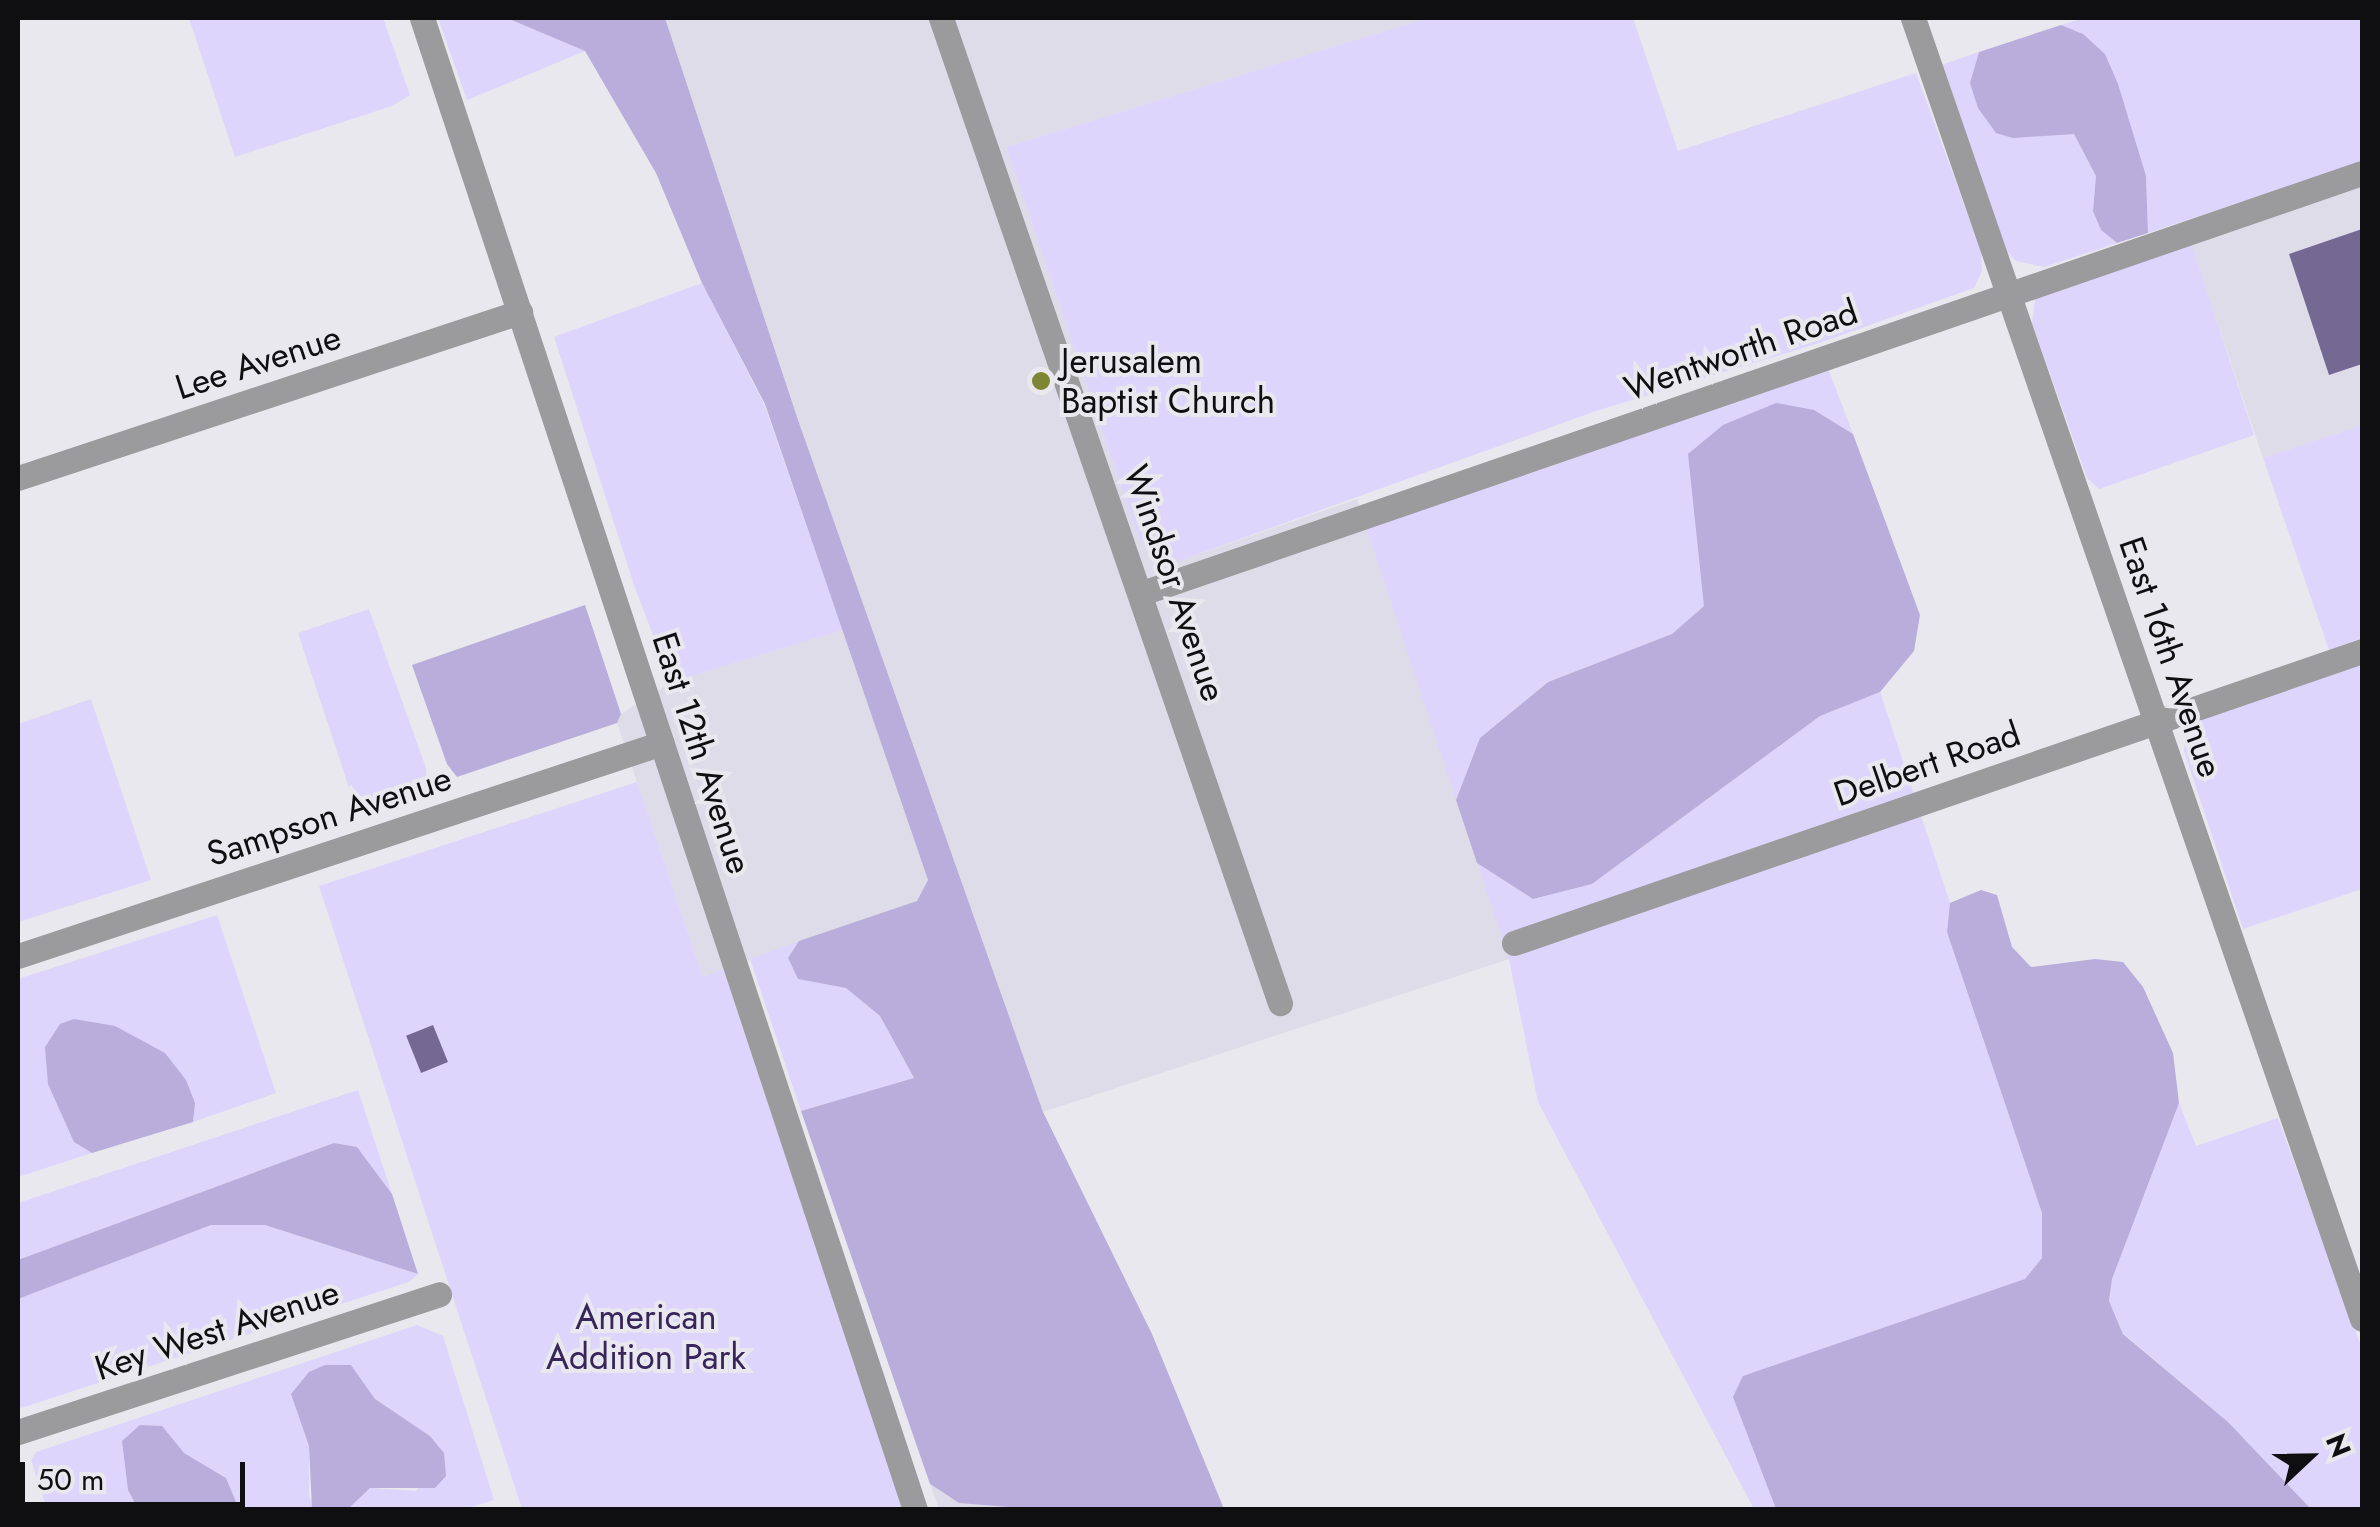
<!DOCTYPE html>
<html>
<head>
<meta charset="utf-8">
<style>
  body { margin:0 }
  #map { position:relative; width:2380px; height:1527px; overflow:hidden; background:#e9e8ee; font-family:Jost,sans-serif }
  div>[style] { position:absolute }
  [style*='--x'] { left:calc(var(--x)*1px); top:calc(var(--y)*1px); width:calc(var(--w)*1px); rotate:calc(var(--a)*1deg) }
  .built>* { inset:0; background:#dfdce9 }
  .green>* { inset:0; background:#ddd5fb }
  .forest>* { inset:0; background:#b8addb }
  .building>* { inset:0; background:#746993; transform-origin:0 0 }
  .street>* { height:25px; margin:-12.5px; padding:0 12.5px; transform-origin:12.5px; border-radius:12.5px; background:#9b9b9d }
  .dots>* { width:28px; height:28px; translate:-50% -50%; box-sizing:border-box; border:5px solid #e9e8ee; border-radius:50% }
  span { translate:-50% -50%; white-space:nowrap; text-align:center; line-height:1.15; -webkit-text-stroke:8px #e9e8ee; paint-order:stroke }
  .street-label { font-size:35px; color:#0f0f11 }
  .poi-label { font-size:35px; color:#0f0f11 }
  .left { translate:0 -50%; text-align:left }
  .park-label { font-size:35px; color:#37255c }
  .frame { position:absolute; inset:0; border:20px solid #0f0f11; pointer-events:none }
  .north { position:absolute; left:2260px; top:1407px; width:100px; height:100px; -webkit-text-stroke:8px #e9e8ee; paint-order:stroke; rotate:68deg; font-size:28px; font-weight:700; line-height:40px; text-align:center; color:#0f0f11 }
  .north::after { content:''; display:block; margin:auto; width:35px; height:45px; background:#0f0f11; clip-path:polygon(50% 0,100% 100%,50% 72%,0 100%) }
  .scale { position:absolute; left:20px; top:1462px; width:225px; height:45px; box-sizing:border-box; border:5px solid #0f0f11; border-top:0; padding-left:12px; font-size:30px; line-height:35px; white-space:nowrap; color:#0f0f11; -webkit-text-stroke:8px #e9e8ee; paint-order:stroke }
</style>
</head>
<body>
<div id="map">
  <div class="built">
    <div style="clip-path:polygon(665px 18px,1427px 18px,1006px 147px,1139px 539px,1159px 561px,1179px 561px,1357px 499px,1509px 959px,1043px 1112px,798px 420px)"></div>
    <div style="clip-path:polygon(2362px 161px,2362px 425px,2263px 458px,2183px 221px)"></div>
    <div style="clip-path:polygon(843px 630px,928px 880px,917px 901px,703px 977px,617px 723px,621px 714px,671px 682px)"></div>
    <div style="clip-path:polygon(930px 1484px,959px 1503px,1045px 1509px,939px 1509px)"></div>
  </div>
  <div class="green">
    <div style="clip-path:polygon(189px 18px,383px 18px,410px 95px,392px 106px,235px 157px)"></div>
    <div style="clip-path:polygon(438px 18px,507px 18px,585px 51px,467px 100px)"></div>
    <div style="clip-path:polygon(1427px 18px,1633px 18px,1678px 151px,1916px 73px,1981px 251px,1982px 271px,1974px 288px,1819px 343px,1596px 411px,1179px 561px,1159px 561px,1139px 539px,1006px 147px)"></div>
    <div style="clip-path:polygon(2084px 18px,2362px 18px,2362px 161px,2148px 233px,2146px 176px,2083px 34px,2061px 25px)"></div>
    <div style="clip-path:polygon(1979px 52px,1970px 83px,2074px 134px,2096px 176px,2093px 211px,2101px 230px,2117px 243px,2044px 267px,2016px 261px,2005px 250px,1941px 65px)"></div>
    <div style="clip-path:polygon(2190px 240px,2254px 435px,2099px 489px,2087px 478px,2032px 323px,2035px 300px,2048px 289px)"></div>
    <div style="clip-path:polygon(702px 283px,764px 404px,843px 630px,671px 682px,635px 588px,554px 337px)"></div>
    <div style="clip-path:polygon(1826px 363px,1853px 434px,1814px 410px,1705px 605px,1672px 634px,1547px 682px,1480px 738px,1456px 800px,1366px 527px)"></div>
    <div style="clip-path:polygon(2362px 425px,2362px 638px,2329px 650px,2263px 458px)"></div>
    <div style="clip-path:polygon(369px 609px,426px 768px,427px 789px,357px 812px,298px 633px)"></div>
    <div style="clip-path:polygon(2362px 660px,2362px 889px,2243px 929px,2184px 751px,2185px 734px,2201px 719px)"></div>
    <div style="clip-path:polygon(1880px 692px,1950px 903px,1947px 932px,2042px 1213px,2042px 1258px,2025px 1279px,1734px 1397px,1776px 1509px,1754px 1509px,1538px 1102px,1509px 959px,1477px 863px,1533px 899px,1592px 884px,1820px 716px)"></div>
    <div style="clip-path:polygon(91px 699px,151px 880px,18px 922px,18px 724px)"></div>
    <div style="clip-path:polygon(637px 782px,703px 977px,726px 968px,909px 1509px,522px 1509px,319px 886px)"></div>
    <div style="clip-path:polygon(217px 915px,276px 1093px,193px 1122px,195px 1103px,74px 1142px,92px 1153px,18px 1177px,18px 979px)"></div>
    <div style="clip-path:polygon(799px 941px,788px 958px,798px 979px,846px 988px,880px 1016px,914px 1079px,801px 1111px,750px 959px)"></div>
    <div style="clip-path:polygon(358px 1090px,392px 1194px,357px 1147px,334px 1143px,18px 1260px,18px 1203px)"></div>
    <div style="clip-path:polygon(2179px 1103px,2196px 1146px,2278px 1118px,2362px 1349px,2362px 1509px,2311px 1509px,2228px 1422px,2123px 1333px,2109px 1301px,2112px 1279px)"></div>
    <div style="clip-path:polygon(211px 1225px,265px 1225px,418px 1274px,409px 1282px,18px 1409px,18px 1299px)"></div>
    <div style="clip-path:polygon(417px 1325px,443px 1336px,494px 1500px,464px 1509px,342px 1509px,370px 1488px,416px 1491px,444px 1453px,430px 1436px,375px 1399px,351px 1365px,325px 1365px,309px 1372px,291px 1394px,309px 1446px,309px 1496px,316px 1509px,239px 1509px,226px 1478px,184px 1453px,128px 1490px,138px 1509px,47px 1509px,31px 1460px,36px 1452px)"></div>
  </div>
  <div class="forest">
    <div style="clip-path:polygon(507px 18px,665px 18px,798px 420px,1043px 1112px,1152px 1334px,1224px 1509px,1045px 1510px,959px 1503px,930px 1484px,801px 1111px,914px 1078px,880px 1016px,846px 988px,798px 979px,788px 958px,799px 941px,917px 901px,928px 880px,765px 404px,702px 283px,656px 173px,585px 51px)"></div>
    <div style="clip-path:polygon(2061px 25px,2083px 34px,2105px 54px,2118px 84px,2146px 176px,2148px 233px,2117px 243px,2101px 230px,2093px 211px,2096px 176px,2074px 134px,2013px 138px,1996px 133px,1978px 108px,1970px 83px,1979px 52px)"></div>
    <div style="clip-path:polygon(1776px 403px,1814px 410px,1853px 434px,1920px 615px,1914px 651px,1880px 692px,1820px 716px,1592px 884px,1533px 899px,1477px 863px,1456px 800px,1480px 738px,1548px 682px,1672px 634px,1704px 606px,1688px 454px,1723px 425px)"></div>
    <div style="clip-path:polygon(585px 605px,621px 714px,617px 723px,457px 777px,447px 764px,412px 665px)"></div>
    <div style="clip-path:polygon(1981px 890px,1997px 895px,2012px 947px,2031px 967px,2095px 959px,2123px 962px,2143px 987px,2173px 1053px,2179px 1103px,2112px 1279px,2109px 1301px,2123px 1334px,2228px 1422px,2311px 1509px,1776px 1509px,1733px 1397px,1743px 1376px,2025px 1279px,2042px 1258px,2042px 1213px,1947px 932px,1950px 903px)"></div>
    <div style="clip-path:polygon(74px 1019px,115px 1026px,165px 1053px,186px 1080px,195px 1103px,193px 1122px,92px 1153px,74px 1142px,48px 1084px,45px 1047px,60px 1024px)"></div>
    <div style="clip-path:polygon(334px 1143px,357px 1147px,392px 1194px,418px 1274px,265px 1225px,211px 1225px,18px 1299px,18px 1260px)"></div>
    <div style="clip-path:polygon(325px 1365px,351px 1365px,375px 1399px,430px 1436px,444px 1453px,446px 1476px,435px 1488px,370px 1488px,350px 1507px,312px 1508px,309px 1446px,291px 1394px,309px 1372px)"></div>
    <div style="clip-path:polygon(140px 1425px,162px 1426px,184px 1453px,226px 1478px,239px 1509px,138px 1509px,128px 1490px,122px 1441px)"></div>
  </div>
  <div class="building">
    <div style="clip-path:polygon(2362px 229px,2362px 364px,2329px 375px,2289px 254px)"></div>
    <div style="left:433px;top:1025px;width:40px;height:29px;rotate:68deg"></div>
  </div>
  <div class="street">
    <div style="--x:422;--y:18;--w:1571;--a:71.71"></div>
    <div style="--x:941;--y:18;--w:1042;--a:71.01"></div>
    <div style="--x:1913;--y:18;--w:1376;--a:70.96"></div>
    <div style="--x:18;--y:478;--w:529;--a:-18.3"></div>
    <div style="--x:1142;--y:593;--w:1290;--a:-19"></div>
    <div style="--x:1514;--y:943;--w:897;--a:-19"></div>
    <div style="--x:18;--y:956;--w:678;--a:-18.3"></div>
    <div style="--x:18;--y:1432;--w:443;--a:-18.1"></div>
  </div>
  <div class="dots">
    <div style="left:1041px;top:381px;background:#7c8633"></div>
  </div>
  <div class="street-label">
    <span style="left:1741px;top:350px;rotate:-19deg">Wentworth Road</span>
    <span style="left:258px;top:362px;rotate:-18deg">Lee Avenue</span>
    <span style="left:1175px;top:583px;rotate:71deg">Windsor Avenue</span>
    <span style="left:2171px;top:657px;rotate:71deg">East 16th Avenue</span>
    <span style="left:702px;top:753px;rotate:72deg">East 12th Avenue</span>
    <span style="left:1927px;top:764px;rotate:-19deg">Delbert Road</span>
    <span style="left:329px;top:816px;rotate:-18deg">Sampson Avenue</span>
    <span style="left:217px;top:1330px;rotate:-18deg">Key West Avenue</span>
  </div>
  <div class="poi-label">
    <span class="left" style="left:1061px;top:381px">Jerusalem<br>Baptist Church</span>
  </div>
  <div class="park-label">
    <span style="left:646px;top:1337px">American<br>Addition Park</span>
  </div>
  <div class="frame"></div>
  <div class="north">N</div>
  <div class="scale">50 m</div>
</div>
</body>
</html>
